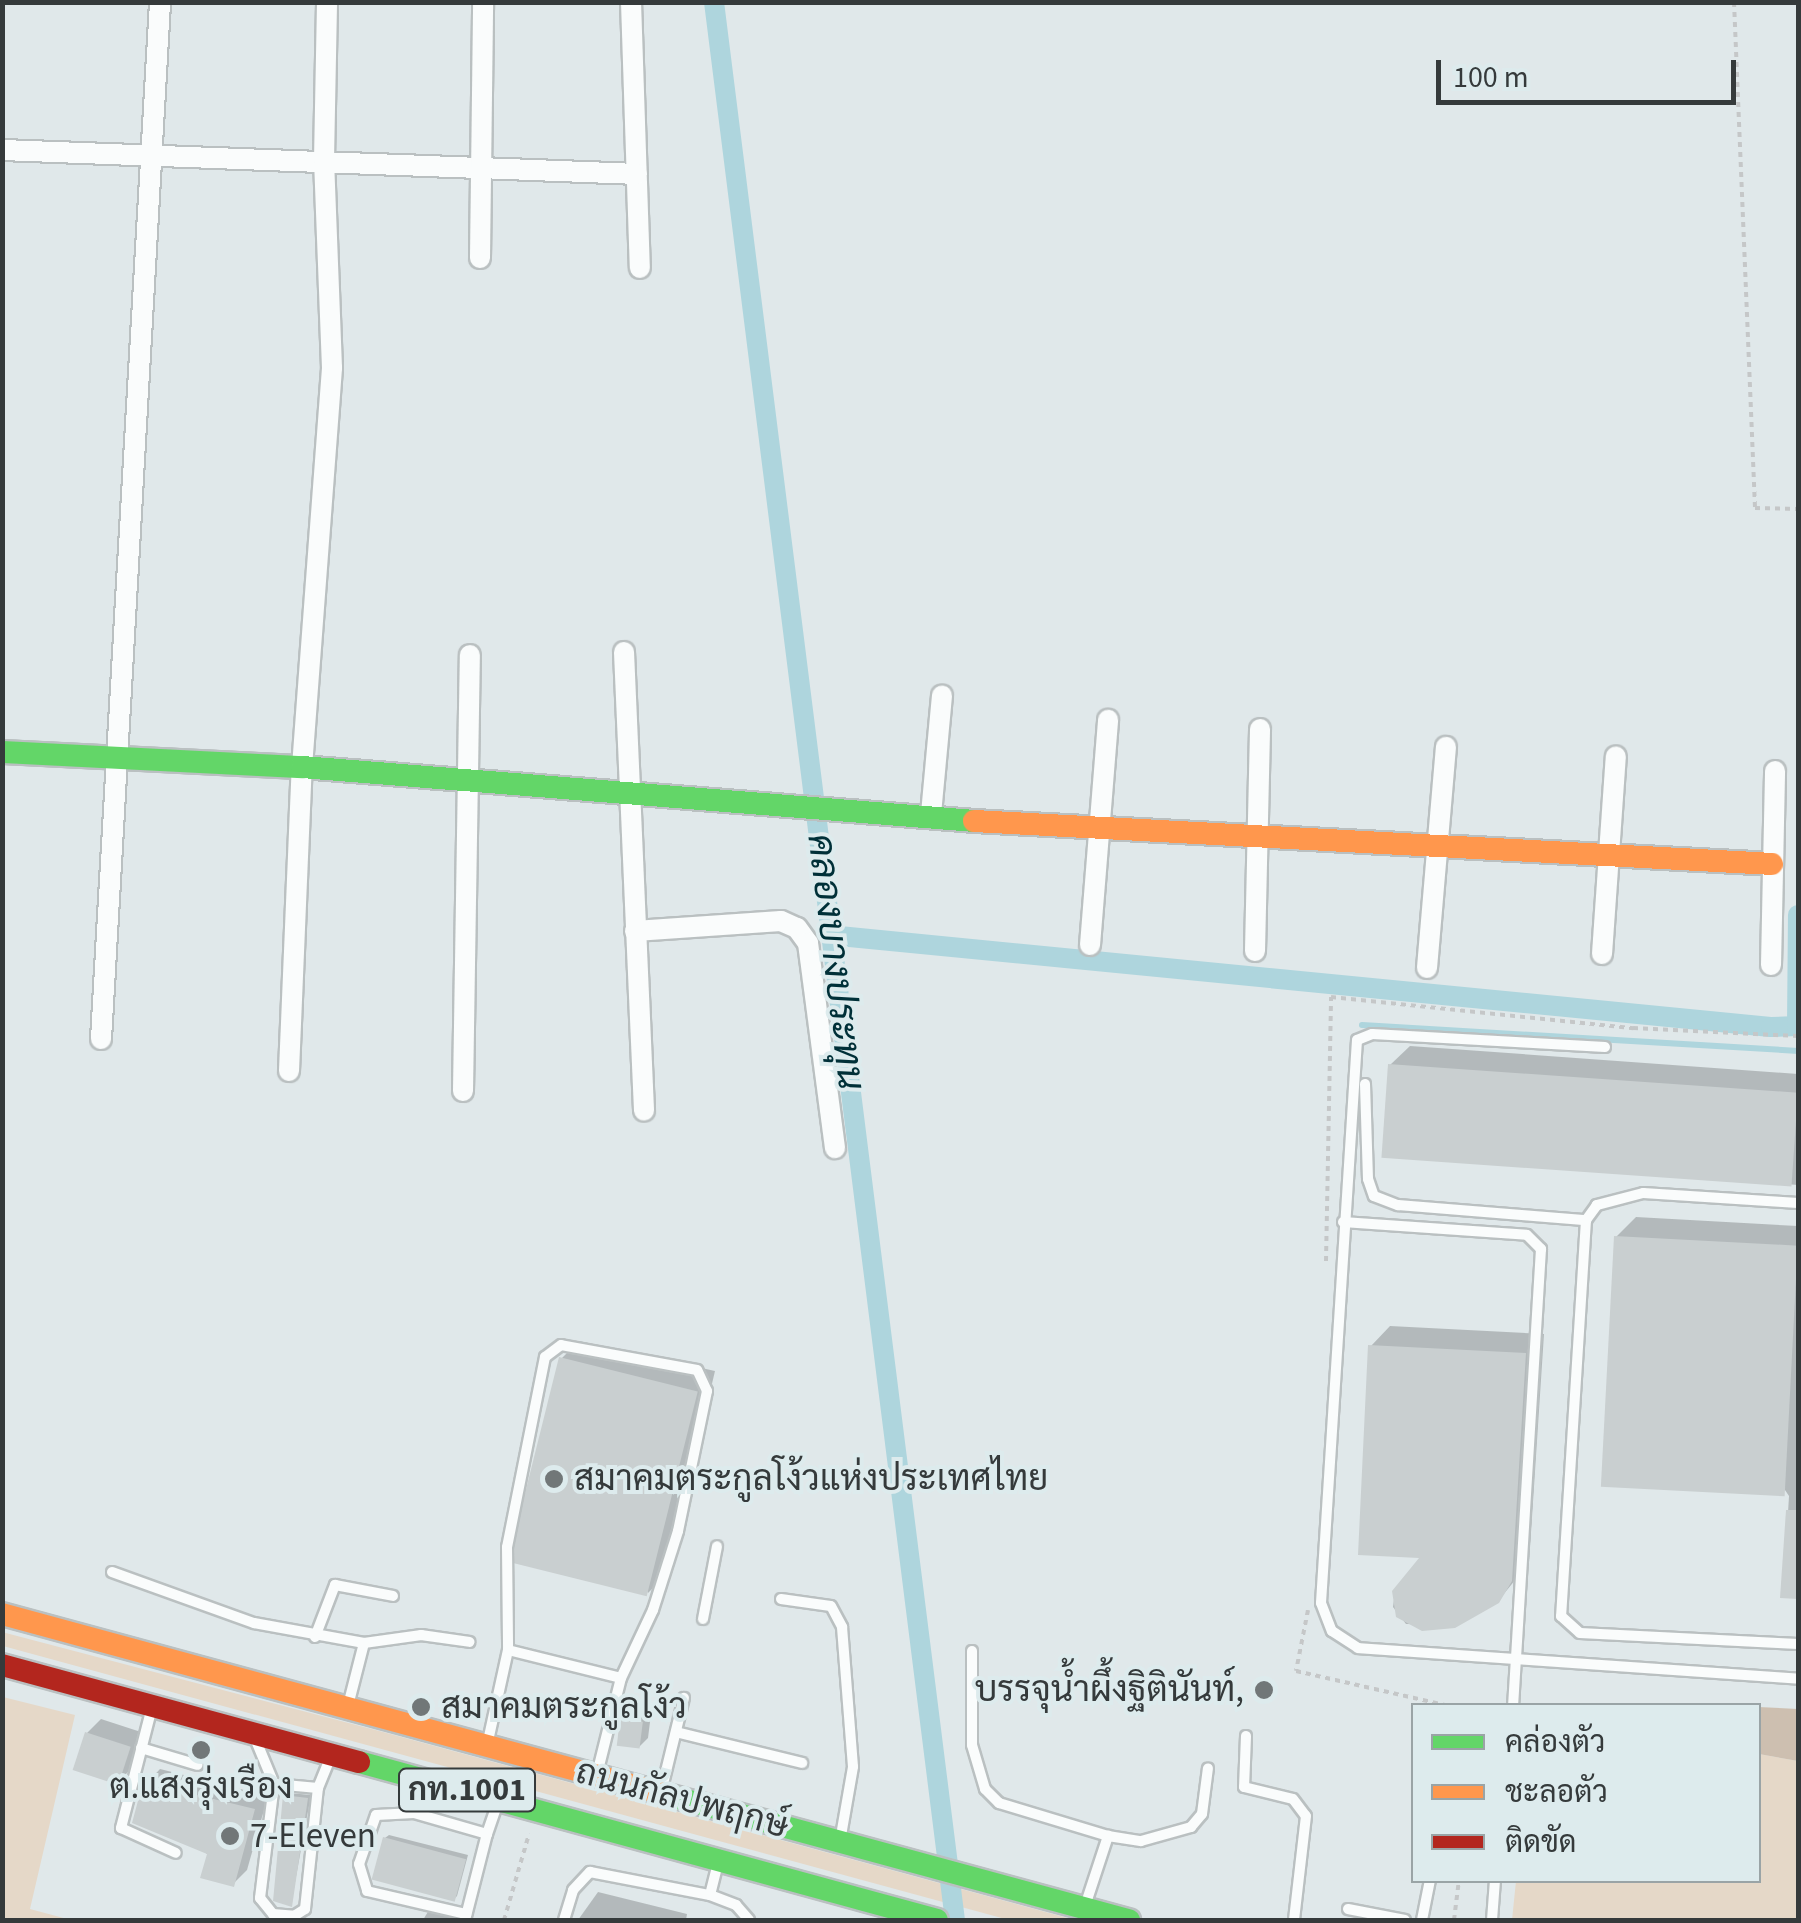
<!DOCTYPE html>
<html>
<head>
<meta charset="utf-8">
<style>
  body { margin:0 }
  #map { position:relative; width:1801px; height:1923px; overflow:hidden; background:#e0e8ea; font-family:"Source Sans 3",Sarabun,sans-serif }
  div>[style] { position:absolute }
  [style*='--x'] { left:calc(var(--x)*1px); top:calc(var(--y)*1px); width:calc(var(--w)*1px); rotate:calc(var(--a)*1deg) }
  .green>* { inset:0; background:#e5d8c8 }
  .forest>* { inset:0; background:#cdbfb0 }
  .shadow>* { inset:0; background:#0003 }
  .stream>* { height:6px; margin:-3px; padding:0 3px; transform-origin:3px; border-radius:3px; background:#aed5dd }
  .canal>* { height:20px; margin:-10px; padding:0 10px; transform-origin:10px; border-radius:10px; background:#aed5dd }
  .building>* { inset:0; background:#c9cfd0; transform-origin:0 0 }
  .path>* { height:4px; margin-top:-2px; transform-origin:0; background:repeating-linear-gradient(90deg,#c5c7c8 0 5px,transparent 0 10px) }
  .roads { filter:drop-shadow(2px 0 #bac0c1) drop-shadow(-2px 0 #bac0c1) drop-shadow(0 2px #bac0c1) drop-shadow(0 -2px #bac0c1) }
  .lane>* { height:10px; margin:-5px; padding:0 5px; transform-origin:5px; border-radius:5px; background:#fafcfc }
  .street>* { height:20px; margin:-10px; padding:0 10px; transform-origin:10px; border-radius:10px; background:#fafcfc }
  .fast>* { height:22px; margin:-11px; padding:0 11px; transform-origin:11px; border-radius:11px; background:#63d668 }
  .slow>* { height:22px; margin:-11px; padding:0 11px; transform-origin:11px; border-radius:11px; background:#ff974d }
  .jam>* { height:22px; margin:-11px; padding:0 11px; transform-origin:11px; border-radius:11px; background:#b3261e }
  .dots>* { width:28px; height:28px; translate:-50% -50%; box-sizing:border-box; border:5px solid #ddebed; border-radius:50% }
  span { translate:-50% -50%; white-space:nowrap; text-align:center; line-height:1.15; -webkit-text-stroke:8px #ddebed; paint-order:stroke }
  .shield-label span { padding:2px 8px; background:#ddebed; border:2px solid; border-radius:8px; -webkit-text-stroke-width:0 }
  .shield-label { font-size:32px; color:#353a3b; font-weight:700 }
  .poi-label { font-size:35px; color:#353a3b }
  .left { translate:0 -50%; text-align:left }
  .right { translate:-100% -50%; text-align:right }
  .street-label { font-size:35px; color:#353a3b }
  .water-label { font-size:38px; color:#003038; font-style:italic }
  .frame { position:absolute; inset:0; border:5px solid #353a3b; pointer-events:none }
  .legend { position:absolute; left:1411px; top:1703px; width:350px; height:180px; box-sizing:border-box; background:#ddebed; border:2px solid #9aa4a6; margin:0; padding:12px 18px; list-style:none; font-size:30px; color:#353a3b }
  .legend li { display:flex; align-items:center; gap:20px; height:50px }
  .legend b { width:50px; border:2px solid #9aa4a6 }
  .scale { position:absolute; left:1436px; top:60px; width:300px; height:45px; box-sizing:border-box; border:5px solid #353a3b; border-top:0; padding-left:12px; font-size:30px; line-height:35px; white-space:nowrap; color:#353a3b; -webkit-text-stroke:8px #ddebed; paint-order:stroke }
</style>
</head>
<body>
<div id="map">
  <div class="green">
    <div style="clip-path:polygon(2px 1632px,383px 1732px,1075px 1920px,1009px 1920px,3px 1646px)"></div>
    <div style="clip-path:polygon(3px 1697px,75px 1715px,30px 1909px,71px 1920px,3px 1920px)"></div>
    <div style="clip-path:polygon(1759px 1754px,1798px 1761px,1798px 1920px,1512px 1920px,1516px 1881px,1758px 1880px)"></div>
  </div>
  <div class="forest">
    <div style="clip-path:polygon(1758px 1707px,1798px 1709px,1798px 1761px,1759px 1754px)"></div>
  </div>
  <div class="shadow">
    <div style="clip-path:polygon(1410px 1046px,1798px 1074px,1798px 1185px,1385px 1156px,1390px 1065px)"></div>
    <div style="clip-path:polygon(1636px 1217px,1798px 1226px,1798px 1596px,1783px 1595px,1789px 1496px,1616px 1237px)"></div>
    <div style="clip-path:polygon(1390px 1326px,1544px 1334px,1529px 1563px,1498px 1601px,1454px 1625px,1406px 1624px,1393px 1607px,1395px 1592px,1424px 1556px,1371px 1346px)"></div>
    <div style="clip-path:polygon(579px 1341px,715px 1371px,667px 1574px,648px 1593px,560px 1360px)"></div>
    <div style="clip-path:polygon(631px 1711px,651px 1714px,648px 1738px,639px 1747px,622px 1720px)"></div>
    <div style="clip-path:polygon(101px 1719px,144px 1733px,132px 1768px,118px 1782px,87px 1733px)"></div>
    <div style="clip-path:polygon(160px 1769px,268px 1796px,247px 1870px,233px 1884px,146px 1784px)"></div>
    <div style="clip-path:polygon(289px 1793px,311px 1795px,291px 1904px,285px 1796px)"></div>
    <div style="clip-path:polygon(389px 1835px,468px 1855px,457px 1896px,454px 1899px,385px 1838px)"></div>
    <div style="clip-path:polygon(598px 1892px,687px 1914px,686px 1920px,578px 1920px)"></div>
    <div style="clip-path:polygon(429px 1910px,452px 1916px,451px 1920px,423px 1920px)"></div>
  </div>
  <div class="stream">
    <div style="--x:1362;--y:1025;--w:437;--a:3.4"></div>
  </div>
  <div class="canal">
    <div style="--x:714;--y:2;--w:1933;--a:82.84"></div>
    <div style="--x:829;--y:935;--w:946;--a:5.58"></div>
    <div style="--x:1771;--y:1027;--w:26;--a:-2"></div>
    <div style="--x:1797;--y:1026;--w:111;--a:-89.5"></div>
  </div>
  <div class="building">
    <div style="left:1388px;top:1064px;width:411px;height:94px;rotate:4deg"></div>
    <div style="left:1614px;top:1236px;width:184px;height:251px;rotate:3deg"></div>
    <div style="clip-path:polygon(1368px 1345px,1526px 1353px,1512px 1581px,1499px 1603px,1455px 1628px,1422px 1631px,1396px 1617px,1392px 1591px,1419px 1558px,1358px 1555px)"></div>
    <div style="left:559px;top:1357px;width:143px;height:211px;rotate:14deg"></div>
    <div style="clip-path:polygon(1786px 1510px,1798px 1510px,1798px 1599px,1780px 1598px)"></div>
    <div style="left:620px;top:1719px;width:23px;height:27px;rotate:7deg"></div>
    <div style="left:85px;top:1732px;width:48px;height:40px;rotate:18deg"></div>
    <div style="clip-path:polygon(143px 1782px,255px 1809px,234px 1887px,200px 1878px,207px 1854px,132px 1823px)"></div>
    <div style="clip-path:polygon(283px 1795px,308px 1798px,292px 1907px,273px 1901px)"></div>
    <div style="left:383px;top:1837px;width:86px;height:44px;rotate:15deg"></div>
  </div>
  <div class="path">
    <div style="--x:1734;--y:2;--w:506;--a:87.62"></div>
    <div style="--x:1755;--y:508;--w:43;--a:1.3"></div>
    <div style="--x:1326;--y:1261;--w:264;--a:-88.9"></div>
    <div style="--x:1331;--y:997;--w:304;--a:5.9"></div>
    <div style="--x:1633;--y:1028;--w:165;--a:2.8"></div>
    <div style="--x:1308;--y:1610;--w:62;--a:101.1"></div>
    <div style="--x:1296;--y:1671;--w:157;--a:12.9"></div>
    <div style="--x:504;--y:1920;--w:90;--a:-73.8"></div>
    <div style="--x:1454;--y:1920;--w:40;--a:-82.9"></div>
  </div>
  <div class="roads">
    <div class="lane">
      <div style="--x:1605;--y:1047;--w:233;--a:-176.8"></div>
      <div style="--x:1372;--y:1034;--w:16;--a:158"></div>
      <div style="--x:1357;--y:1040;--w:564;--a:93.66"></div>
      <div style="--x:1321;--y:1603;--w:30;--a:69"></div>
      <div style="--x:1332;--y:1631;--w:31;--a:33"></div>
      <div style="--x:1358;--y:1648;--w:441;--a:4"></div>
      <div style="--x:1365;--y:1084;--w:95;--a:88.2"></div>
      <div style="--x:1368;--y:1179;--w:18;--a:71"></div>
      <div style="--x:1374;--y:1196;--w:26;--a:21"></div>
      <div style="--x:1398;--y:1205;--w:189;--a:4.6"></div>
      <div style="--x:1798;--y:1203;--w:155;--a:-176.3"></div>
      <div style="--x:1643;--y:1193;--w:48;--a:165.4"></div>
      <div style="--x:1597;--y:1205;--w:19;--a:126"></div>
      <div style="--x:1586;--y:1220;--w:397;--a:93.6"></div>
      <div style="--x:1561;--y:1616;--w:25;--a:42"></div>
      <div style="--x:1580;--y:1633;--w:218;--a:2.9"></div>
      <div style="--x:1343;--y:1222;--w:184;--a:4"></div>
      <div style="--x:1527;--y:1235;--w:20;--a:45"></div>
      <div style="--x:1541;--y:1249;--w:458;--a:93.5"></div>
      <div style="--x:112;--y:1572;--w:151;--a:19.8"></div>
      <div style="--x:254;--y:1623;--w:112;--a:10.3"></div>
      <div style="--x:364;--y:1643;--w:61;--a:104.3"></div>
      <div style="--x:781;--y:1599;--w:50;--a:8"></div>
      <div style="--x:831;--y:1606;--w:24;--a:62"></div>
      <div style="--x:842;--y:1627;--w:140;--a:85.5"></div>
      <div style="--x:853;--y:1767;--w:70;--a:99.9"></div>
      <div style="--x:703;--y:1619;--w:74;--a:-79.1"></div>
      <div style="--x:315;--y:1637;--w:56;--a:-69"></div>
      <div style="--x:335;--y:1585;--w:59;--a:10.7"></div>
      <div style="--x:364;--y:1643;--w:58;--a:-8"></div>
      <div style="--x:421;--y:1635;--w:49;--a:8.1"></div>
      <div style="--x:972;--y:1651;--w:94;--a:90"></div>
      <div style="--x:972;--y:1745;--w:46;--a:73.5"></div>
      <div style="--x:985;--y:1789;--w:20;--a:45"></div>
      <div style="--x:999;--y:1803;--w:114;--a:16.8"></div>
      <div style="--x:151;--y:1711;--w:121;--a:104.4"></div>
      <div style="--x:121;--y:1828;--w:60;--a:24.4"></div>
      <div style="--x:676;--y:1732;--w:130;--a:13.8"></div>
      <div style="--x:1246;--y:1736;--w:51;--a:92.2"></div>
      <div style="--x:1244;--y:1787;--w:50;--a:13.8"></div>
      <div style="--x:1293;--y:1799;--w:21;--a:53"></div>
      <div style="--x:1306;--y:1816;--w:105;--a:96.6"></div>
      <div style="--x:488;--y:1741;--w:93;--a:-77.6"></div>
      <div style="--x:508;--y:1650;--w:116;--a:13.9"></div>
      <div style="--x:621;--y:1678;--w:75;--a:-64.8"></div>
      <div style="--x:653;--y:1610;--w:83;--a:-72.4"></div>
      <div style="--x:678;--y:1531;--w:143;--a:-78.3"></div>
      <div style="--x:707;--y:1391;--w:23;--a:-115"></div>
      <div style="--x:697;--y:1370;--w:138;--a:-169.6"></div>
      <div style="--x:561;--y:1345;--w:20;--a:143"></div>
      <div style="--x:545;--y:1357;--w:194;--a:101.3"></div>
      <div style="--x:507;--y:1547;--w:103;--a:89.4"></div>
      <div style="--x:257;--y:1743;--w:44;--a:67.5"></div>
      <div style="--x:274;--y:1784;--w:115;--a:97"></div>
      <div style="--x:260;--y:1898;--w:21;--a:51"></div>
      <div style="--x:273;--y:1914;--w:21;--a:5"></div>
      <div style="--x:294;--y:1916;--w:13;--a:-32"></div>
      <div style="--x:305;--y:1909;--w:122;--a:-83.9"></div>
      <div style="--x:318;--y:1788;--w:35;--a:-68"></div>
      <div style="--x:141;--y:1748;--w:59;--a:16.6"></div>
      <div style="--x:597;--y:1774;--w:99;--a:-76"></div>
      <div style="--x:274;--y:1784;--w:44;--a:5.2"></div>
      <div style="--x:661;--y:1792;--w:97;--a:-76.3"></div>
      <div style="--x:487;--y:1834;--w:31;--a:-71"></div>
      <div style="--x:710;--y:1895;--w:28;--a:21"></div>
      <div style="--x:736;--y:1905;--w:20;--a:49"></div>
      <div style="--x:1086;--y:1903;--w:71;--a:-71.8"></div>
      <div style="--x:1108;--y:1836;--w:33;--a:9"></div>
      <div style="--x:1141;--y:1841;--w:52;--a:-15.6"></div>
      <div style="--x:1191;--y:1827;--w:17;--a:-50"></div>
      <div style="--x:1202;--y:1814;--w:46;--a:-82.6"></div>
      <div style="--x:1348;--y:1909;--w:58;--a:10.9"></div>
      <div style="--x:465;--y:1920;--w:89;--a:-75.7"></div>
      <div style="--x:487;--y:1834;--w:76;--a:-164"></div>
      <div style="--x:414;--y:1813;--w:38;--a:177"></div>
      <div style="--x:376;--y:1815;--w:52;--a:109.1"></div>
      <div style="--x:359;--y:1864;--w:28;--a:73"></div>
      <div style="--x:367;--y:1891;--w:102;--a:13.1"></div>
      <div style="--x:564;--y:1920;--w:31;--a:-73"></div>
      <div style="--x:573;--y:1890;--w:25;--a:-47"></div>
      <div style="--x:590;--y:1872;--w:122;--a:10.9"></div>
      <div style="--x:710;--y:1895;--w:34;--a:-76"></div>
      <div style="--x:1422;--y:1920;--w:41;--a:-78.7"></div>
      <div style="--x:1492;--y:1920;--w:40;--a:-85.7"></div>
    </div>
    <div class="street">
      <div style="--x:631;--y:2;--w:266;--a:88.1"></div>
      <div style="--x:2;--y:150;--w:635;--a:2.16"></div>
      <div style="--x:480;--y:258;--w:256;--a:-89.3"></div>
      <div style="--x:624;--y:652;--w:459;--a:87.5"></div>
      <div style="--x:931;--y:814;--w:119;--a:-84.7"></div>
      <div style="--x:635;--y:931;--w:146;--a:-3.9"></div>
      <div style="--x:781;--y:921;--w:17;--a:24"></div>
      <div style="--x:797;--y:928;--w:19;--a:54"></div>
      <div style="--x:808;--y:943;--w:207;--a:82.5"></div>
      <div style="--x:1090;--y:945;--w:226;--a:-85.4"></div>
      <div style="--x:1255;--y:951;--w:222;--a:-88.7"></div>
      <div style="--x:1602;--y:954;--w:198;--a:-86"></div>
      <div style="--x:1771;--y:965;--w:194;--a:-88.8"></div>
      <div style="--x:1427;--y:968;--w:222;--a:-85.1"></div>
      <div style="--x:101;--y:1039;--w:1039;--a:-86.74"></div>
      <div style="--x:289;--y:1071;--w:304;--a:-87.6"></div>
      <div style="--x:302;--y:767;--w:400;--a:-85.7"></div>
      <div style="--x:332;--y:368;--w:208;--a:-92.2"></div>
      <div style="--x:324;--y:160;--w:158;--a:-88.9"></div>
      <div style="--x:463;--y:1091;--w:436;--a:-89.1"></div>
    </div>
    <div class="fast">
      <div style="--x:2;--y:752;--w:300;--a:2.9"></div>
      <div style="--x:302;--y:767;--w:674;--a:4.59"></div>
      <div style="--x:359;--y:1762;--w:599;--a:15.29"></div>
      <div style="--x:664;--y:1794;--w:482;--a:15.2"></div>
    </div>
    <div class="slow">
      <div style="--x:974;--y:821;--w:799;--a:3.08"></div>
      <div style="--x:2;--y:1614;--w:686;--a:15.21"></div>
    </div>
    <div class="jam">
      <div style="--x:2;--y:1665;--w:370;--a:15.2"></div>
    </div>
  </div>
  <div class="dots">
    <div style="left:554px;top:1479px;background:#717778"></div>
    <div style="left:1264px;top:1690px;background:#717778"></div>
    <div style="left:421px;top:1707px;background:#717778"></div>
    <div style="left:201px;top:1750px;background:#717778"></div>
    <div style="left:230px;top:1836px;background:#717778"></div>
  </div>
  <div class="shield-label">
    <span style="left:467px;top:1790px">กท.1001</span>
  </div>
  <div class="poi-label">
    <span class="left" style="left:574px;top:1479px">สมาคมตระกูลโง้วแห่งประเทศไทย</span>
    <span class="right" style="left:1244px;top:1690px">บรรจุน้ำผึ้งฐิตินันท์,</span>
    <span class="left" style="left:441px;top:1707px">สมาคมตระกูลโง้ว</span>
    <span style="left:201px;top:1787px">ต.แสงรุ่งเรือง</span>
    <span class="left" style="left:250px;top:1836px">7-Eleven</span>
  </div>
  <div class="street-label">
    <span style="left:682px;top:1799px;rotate:15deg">ถนนกัลปพฤกษ์</span>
  </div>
  <div class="water-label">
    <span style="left:835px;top:962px;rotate:83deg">คลองบางประทุน</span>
  </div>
  <div class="frame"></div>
  <ul class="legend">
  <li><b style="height:12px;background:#63d668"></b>คล่องตัว</li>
  <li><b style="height:12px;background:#ff974d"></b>ชะลอตัว</li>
  <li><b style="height:12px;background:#b3261e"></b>ติดขัด</li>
  </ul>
  <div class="scale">100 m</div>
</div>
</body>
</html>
